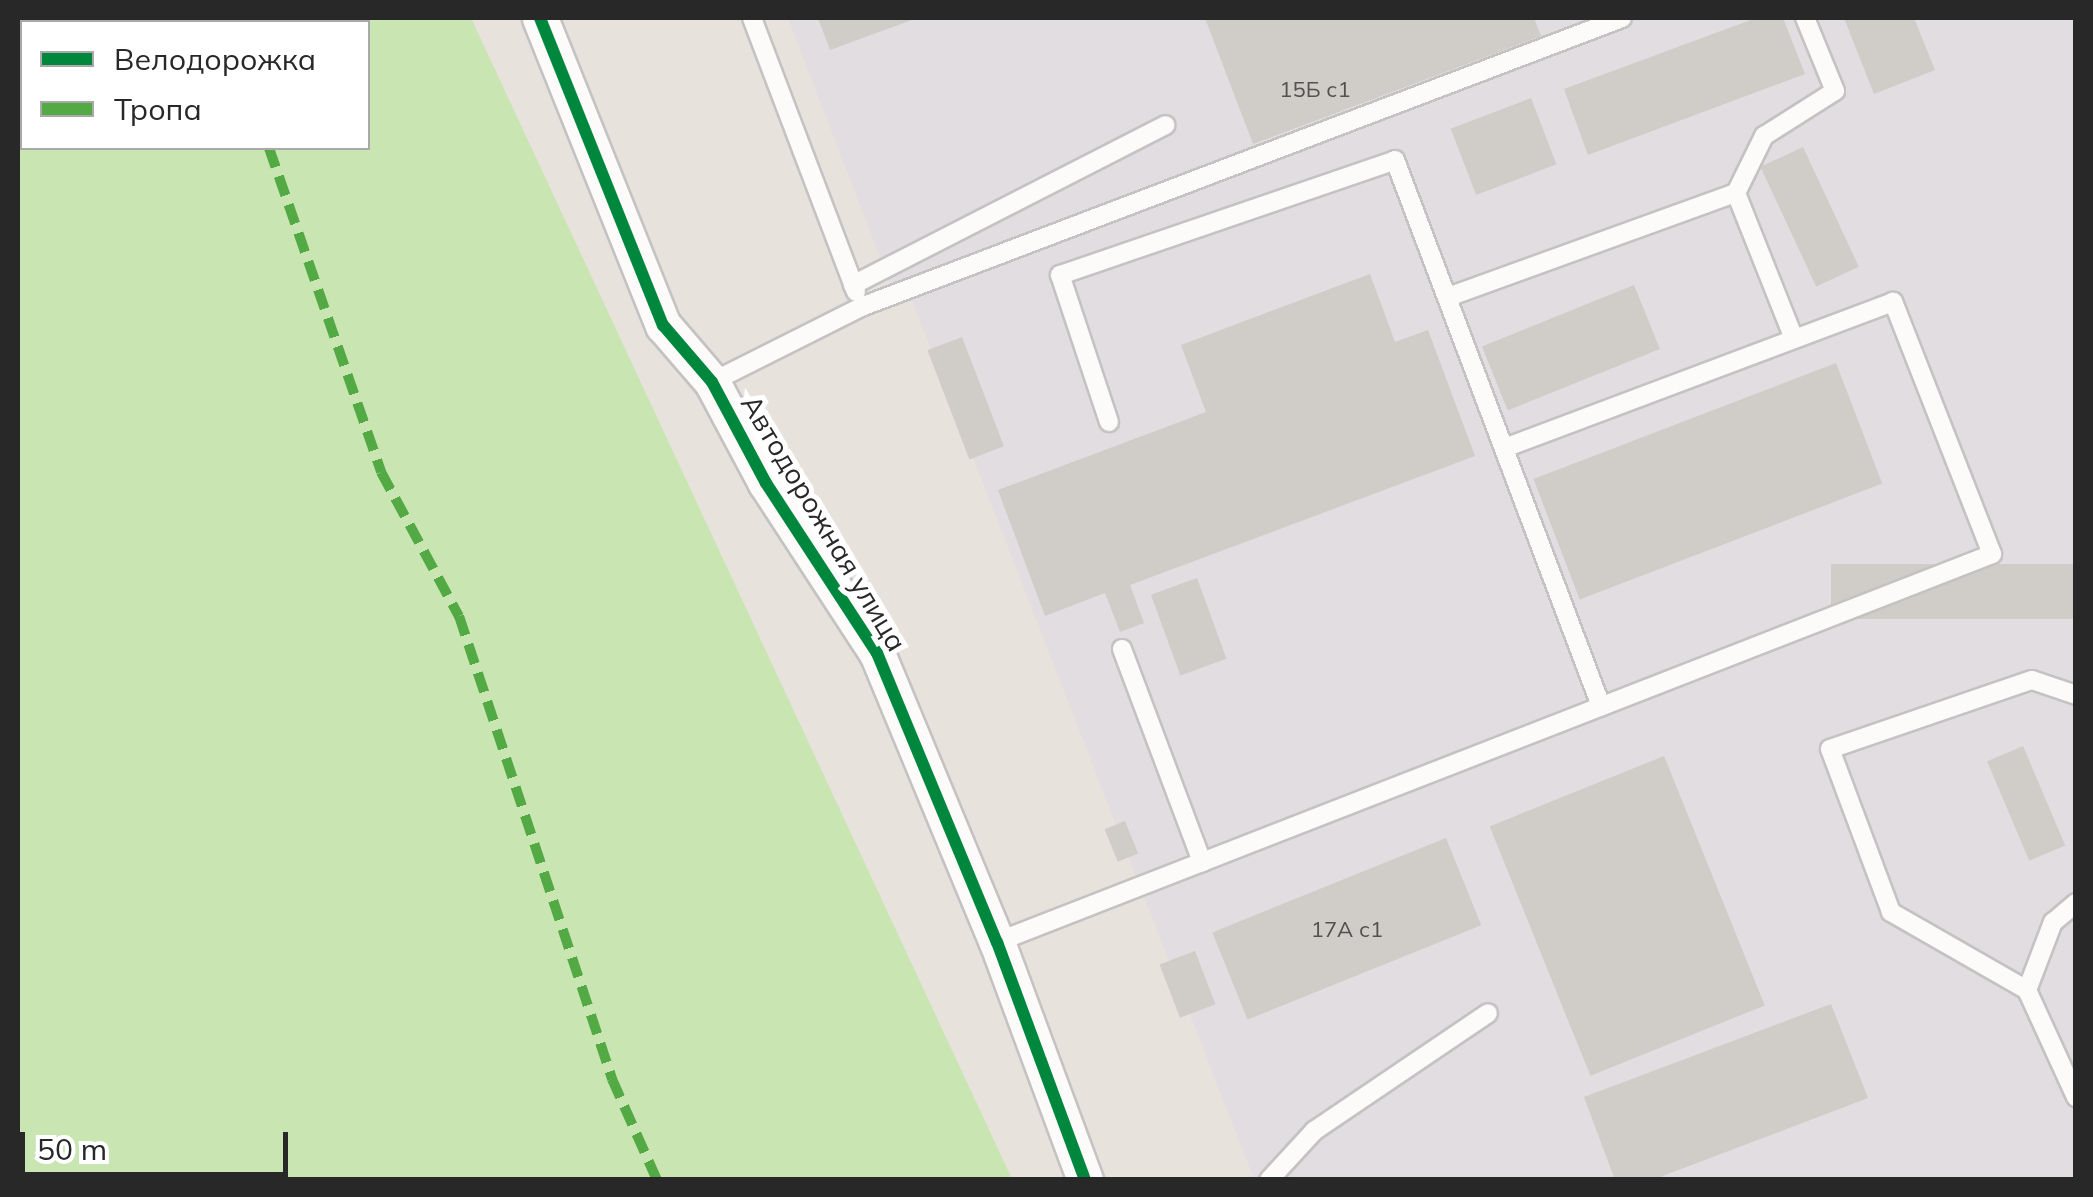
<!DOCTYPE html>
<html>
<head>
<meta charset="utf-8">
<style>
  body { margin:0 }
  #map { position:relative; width:2093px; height:1197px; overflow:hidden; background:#e8e2dc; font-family:Mulish,sans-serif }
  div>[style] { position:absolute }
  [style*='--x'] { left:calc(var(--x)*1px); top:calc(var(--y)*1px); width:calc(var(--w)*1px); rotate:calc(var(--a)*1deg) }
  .industrial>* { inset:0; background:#e1dde0 }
  .green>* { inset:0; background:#c8e5b2 }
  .building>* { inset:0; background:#d0ccc8; transform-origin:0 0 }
  .roads { filter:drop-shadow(2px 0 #c4c2c2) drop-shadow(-2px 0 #c4c2c2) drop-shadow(0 2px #c4c2c2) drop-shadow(0 -2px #c4c2c2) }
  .service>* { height:18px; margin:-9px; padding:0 9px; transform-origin:9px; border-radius:9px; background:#fcfbfa }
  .minor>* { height:35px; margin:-17.5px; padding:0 17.5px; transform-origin:17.5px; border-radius:17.5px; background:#fcfbfa }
  .quiet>* { height:10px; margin-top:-5px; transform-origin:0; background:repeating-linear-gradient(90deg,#53aa44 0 20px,transparent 0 30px) }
  .cycleway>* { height:12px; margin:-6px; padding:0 6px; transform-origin:6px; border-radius:6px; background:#00873e }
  span { translate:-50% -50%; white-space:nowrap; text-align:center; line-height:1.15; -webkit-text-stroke:10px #fff; paint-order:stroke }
  .number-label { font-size:22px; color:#535251 }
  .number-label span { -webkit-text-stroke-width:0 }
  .street-label { font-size:28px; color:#282828 }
  .frame { position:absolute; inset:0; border:20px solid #282828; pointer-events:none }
  .legend { position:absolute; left:20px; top:20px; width:350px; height:130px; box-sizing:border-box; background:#fff; border:2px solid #a9a9a9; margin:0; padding:12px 18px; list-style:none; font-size:30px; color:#282828 }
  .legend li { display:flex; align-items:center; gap:20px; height:50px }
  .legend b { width:50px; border:2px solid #a9a9a9 }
  .scale { position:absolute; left:20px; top:1132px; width:268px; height:45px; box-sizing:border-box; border:5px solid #282828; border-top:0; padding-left:12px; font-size:30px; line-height:35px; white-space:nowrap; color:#282828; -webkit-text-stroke:8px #fff; paint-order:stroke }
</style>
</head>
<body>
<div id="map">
  <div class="industrial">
    <div style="clip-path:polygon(788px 18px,2075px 18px,2075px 1179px,1254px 1179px,911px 298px,890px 283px)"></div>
  </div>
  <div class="green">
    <div style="clip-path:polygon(evenodd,18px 18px,471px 18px,1012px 1179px,18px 1179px,18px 18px,22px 22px,368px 22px,368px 148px,22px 148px,22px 22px)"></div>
  </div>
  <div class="building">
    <div style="clip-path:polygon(818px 18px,917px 18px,830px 50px)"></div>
    <div style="clip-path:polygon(1205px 18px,1534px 18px,1541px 36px,1253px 144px)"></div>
    <div style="clip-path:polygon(1756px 18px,1783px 18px,1805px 74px,1588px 155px,1564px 89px)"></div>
    <div style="clip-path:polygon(1844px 18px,1914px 18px,1935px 70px,1874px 94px)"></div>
    <div style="left:1531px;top:98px;width:71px;height:86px;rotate:69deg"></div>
    <div style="left:1803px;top:147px;width:132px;height:47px;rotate:65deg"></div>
    <div style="clip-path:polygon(1370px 274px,1395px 342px,1428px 330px,1475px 456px,1130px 585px,1144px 623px,1120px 632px,1105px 593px,1045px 616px,998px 490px,1206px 412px,1181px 345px)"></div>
    <div style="left:1634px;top:285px;width:69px;height:164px;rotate:68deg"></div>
    <div style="left:962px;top:337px;width:117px;height:37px;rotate:69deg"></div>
    <div style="left:1836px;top:363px;width:129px;height:324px;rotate:69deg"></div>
    <div style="left:2076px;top:564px;width:55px;height:245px;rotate:90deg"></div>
    <div style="left:1197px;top:578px;width:86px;height:49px;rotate:70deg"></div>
    <div style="left:2023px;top:746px;width:108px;height:39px;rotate:67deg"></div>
    <div style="left:1664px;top:756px;width:269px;height:188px;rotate:68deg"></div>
    <div style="left:1125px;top:821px;width:35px;height:22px;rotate:68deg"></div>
    <div style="left:1446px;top:838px;width:94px;height:252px;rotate:68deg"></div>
    <div style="left:1195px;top:951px;width:57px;height:38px;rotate:69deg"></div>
    <div style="clip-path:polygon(1831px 1004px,1868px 1098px,1652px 1180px,1615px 1180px,1584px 1097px)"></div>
  </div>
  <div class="roads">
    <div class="service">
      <div style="--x:752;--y:18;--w:293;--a:69.2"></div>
      <div style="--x:1736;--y:193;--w:64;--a:-63.8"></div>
      <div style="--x:1764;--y:136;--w:84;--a:-32.4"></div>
      <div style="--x:1835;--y:91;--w:79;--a:-112.3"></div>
      <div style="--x:853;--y:285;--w:351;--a:-27.1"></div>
      <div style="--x:1448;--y:297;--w:306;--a:-19.9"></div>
      <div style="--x:1736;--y:193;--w:157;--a:68.3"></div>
      <div style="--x:712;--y:382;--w:167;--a:-26.7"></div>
      <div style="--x:861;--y:307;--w:814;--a:-20.79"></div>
      <div style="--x:1109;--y:422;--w:155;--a:-108.4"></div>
      <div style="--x:1060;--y:275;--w:354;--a:-18.9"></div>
      <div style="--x:1395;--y:160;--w:584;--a:69.33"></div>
      <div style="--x:1122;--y:649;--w:228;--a:69.4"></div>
      <div style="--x:2076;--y:903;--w:30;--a:140"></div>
      <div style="--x:2053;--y:922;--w:73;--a:110.9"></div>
      <div style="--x:2027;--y:990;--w:118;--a:65.4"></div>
      <div style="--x:997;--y:942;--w:1068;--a:-21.3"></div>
      <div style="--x:1992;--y:554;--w:271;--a:-111.4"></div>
      <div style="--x:1893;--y:302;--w:415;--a:159.4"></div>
      <div style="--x:2027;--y:990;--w:157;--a:-150.2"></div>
      <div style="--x:1891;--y:912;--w:174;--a:-110.5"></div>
      <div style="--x:1830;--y:749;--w:213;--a:-18.9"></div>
      <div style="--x:2032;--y:680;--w:46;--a:18.8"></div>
      <div style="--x:1269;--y:1180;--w:67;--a:-47.4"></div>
      <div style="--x:1314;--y:1131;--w:210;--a:-34.1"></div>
    </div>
    <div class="minor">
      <div style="--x:540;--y:18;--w:331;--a:68.2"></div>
      <div style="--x:663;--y:325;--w:75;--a:49.3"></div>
      <div style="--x:712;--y:382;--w:115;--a:61.9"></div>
      <div style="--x:766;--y:483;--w:203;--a:56.9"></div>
      <div style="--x:877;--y:653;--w:313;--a:67.5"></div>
      <div style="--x:997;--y:942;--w:254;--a:69.7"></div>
    </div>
  </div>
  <div class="quiet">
    <div style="--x:224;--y:18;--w:4;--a:63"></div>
    <div style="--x:269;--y:148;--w:343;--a:70.9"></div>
    <div style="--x:381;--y:472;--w:164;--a:61.6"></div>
    <div style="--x:459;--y:616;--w:488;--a:71.7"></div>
    <div style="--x:612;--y:1079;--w:111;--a:66"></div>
  </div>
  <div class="cycleway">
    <div style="--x:540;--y:18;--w:331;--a:68.2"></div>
    <div style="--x:663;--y:325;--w:75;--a:49.3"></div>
    <div style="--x:712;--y:382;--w:115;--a:61.9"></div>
    <div style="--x:766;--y:483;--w:203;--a:56.9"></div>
    <div style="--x:877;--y:653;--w:313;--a:67.5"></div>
    <div style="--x:997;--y:942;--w:254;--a:69.7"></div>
  </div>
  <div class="number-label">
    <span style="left:1315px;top:90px">15Б с1</span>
    <span style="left:1347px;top:930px">17А с1</span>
  </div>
  <div class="street-label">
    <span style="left:824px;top:523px;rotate:59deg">Автодорожная улица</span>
  </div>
  <div class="frame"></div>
  <ul class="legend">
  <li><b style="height:12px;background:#00873e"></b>Велодорожка</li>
  <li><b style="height:12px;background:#53aa44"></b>Тропа</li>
  </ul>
  <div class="scale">50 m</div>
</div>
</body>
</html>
